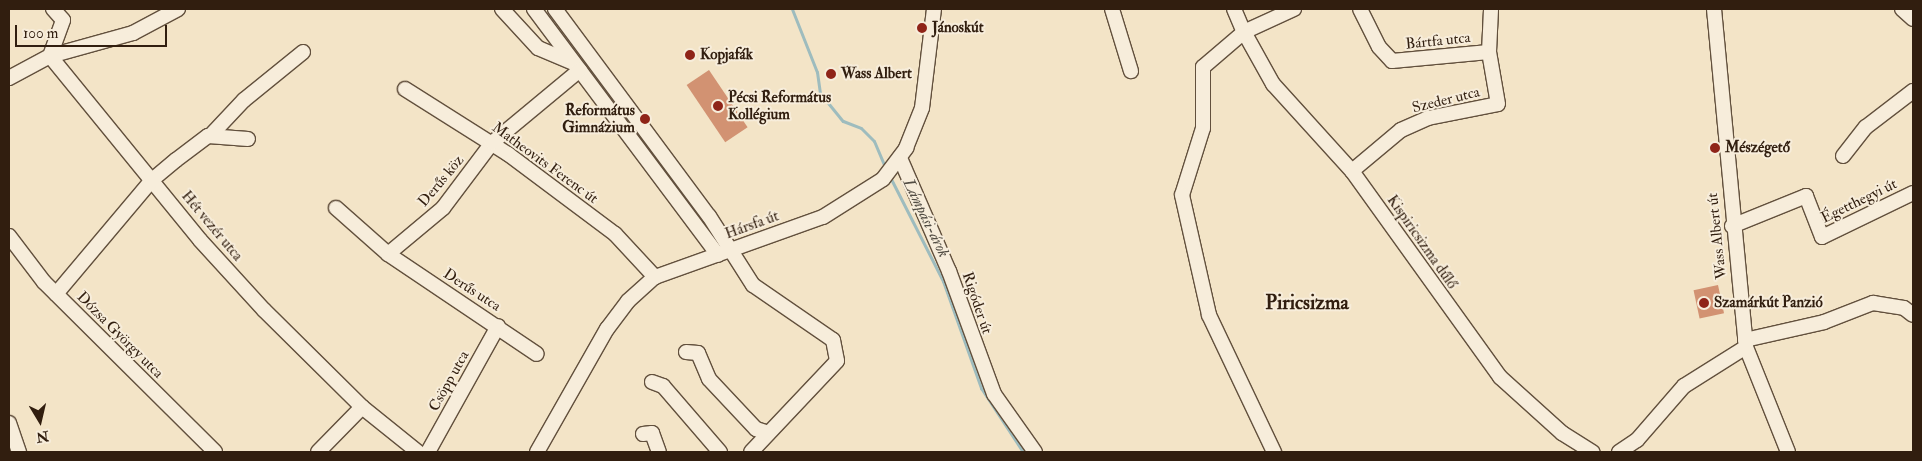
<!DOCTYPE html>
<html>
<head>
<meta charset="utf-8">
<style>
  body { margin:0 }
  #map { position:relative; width:1922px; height:461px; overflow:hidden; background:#f3e4c7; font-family:"IM FELL Double Pica",serif }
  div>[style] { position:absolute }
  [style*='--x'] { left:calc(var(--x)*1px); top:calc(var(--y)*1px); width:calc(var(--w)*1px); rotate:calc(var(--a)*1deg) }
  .stream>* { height:3px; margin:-1.5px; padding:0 1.5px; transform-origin:1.5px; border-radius:1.5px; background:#9ebcbe }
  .building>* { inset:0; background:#d29272; transform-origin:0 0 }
  .roads { filter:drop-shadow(1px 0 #62503d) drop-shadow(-1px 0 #62503d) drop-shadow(0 1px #62503d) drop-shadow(0 -1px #62503d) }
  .minor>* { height:14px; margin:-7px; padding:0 7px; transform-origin:7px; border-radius:7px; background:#f7eddb }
  .dots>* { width:14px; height:14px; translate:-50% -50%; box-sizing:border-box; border:2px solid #f7eddb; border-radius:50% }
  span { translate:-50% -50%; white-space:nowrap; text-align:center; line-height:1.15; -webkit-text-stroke:4px #f7eddb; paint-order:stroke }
  .poi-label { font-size:15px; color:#311e0f; font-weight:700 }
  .left { translate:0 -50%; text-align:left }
  .right { translate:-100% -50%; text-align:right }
  .street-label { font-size:15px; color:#311e0f }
  .water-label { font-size:16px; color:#524d44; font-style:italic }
  .district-label { font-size:20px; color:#311e0f; font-weight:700 }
  .frame { position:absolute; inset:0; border:10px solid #311e0f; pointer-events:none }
  .north { position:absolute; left:15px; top:396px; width:50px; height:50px; -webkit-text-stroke:4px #f7eddb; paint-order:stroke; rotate:171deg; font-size:14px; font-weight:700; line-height:20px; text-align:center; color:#311e0f }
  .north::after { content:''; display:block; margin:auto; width:18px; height:22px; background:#311e0f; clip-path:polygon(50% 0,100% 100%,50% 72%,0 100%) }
  .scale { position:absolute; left:15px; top:25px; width:152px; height:22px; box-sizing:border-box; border:2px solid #311e0f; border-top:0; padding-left:6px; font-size:15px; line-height:18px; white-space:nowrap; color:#311e0f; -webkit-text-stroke:4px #f7eddb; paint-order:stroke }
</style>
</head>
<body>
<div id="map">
  <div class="stream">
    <div style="--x:792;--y:9;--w:68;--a:68.4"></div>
    <div style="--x:817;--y:72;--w:21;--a:82"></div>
    <div style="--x:820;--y:93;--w:36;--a:51"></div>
    <div style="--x:843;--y:121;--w:19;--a:21"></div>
    <div style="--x:861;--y:128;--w:18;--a:45"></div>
    <div style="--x:874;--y:141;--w:30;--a:67"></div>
    <div style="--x:890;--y:177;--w:117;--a:63"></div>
    <div style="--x:943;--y:281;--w:114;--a:70.4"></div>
    <div style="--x:981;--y:388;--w:77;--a:56.7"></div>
  </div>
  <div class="building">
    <div style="left:709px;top:70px;width:69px;height:27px;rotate:56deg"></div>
    <div style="left:1718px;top:285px;width:29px;height:25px;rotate:78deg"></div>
  </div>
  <div class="roads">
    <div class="minor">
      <div style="--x:178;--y:9;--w:51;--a:151.9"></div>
      <div style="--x:133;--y:33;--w:86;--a:164.5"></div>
      <div style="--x:50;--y:56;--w:237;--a:50.8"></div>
      <div style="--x:200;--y:240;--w:95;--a:47.6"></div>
      <div style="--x:264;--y:310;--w:138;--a:44.7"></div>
      <div style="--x:362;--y:407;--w:72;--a:38.8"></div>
      <div style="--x:502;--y:9;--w:53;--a:47.3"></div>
      <div style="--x:538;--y:48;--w:38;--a:23"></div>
      <div style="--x:534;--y:9;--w:307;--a:53.2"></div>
      <div style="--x:555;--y:9;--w:258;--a:53.4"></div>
      <div style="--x:709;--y:216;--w:82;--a:57.5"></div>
      <div style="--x:753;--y:285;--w:97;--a:34.5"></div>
      <div style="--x:833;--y:340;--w:21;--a:79"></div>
      <div style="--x:837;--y:361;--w:125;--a:133.4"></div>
      <div style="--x:1112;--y:9;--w:65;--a:73"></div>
      <div style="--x:1234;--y:9;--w:25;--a:67"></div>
      <div style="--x:1244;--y:32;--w:54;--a:139.5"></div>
      <div style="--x:1203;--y:67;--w:61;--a:90"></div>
      <div style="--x:1203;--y:128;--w:70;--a:107.4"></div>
      <div style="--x:1182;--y:195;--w:123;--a:77.3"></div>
      <div style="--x:1209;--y:315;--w:152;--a:64.6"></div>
      <div style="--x:1294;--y:9;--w:55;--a:155.3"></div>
      <div style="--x:1244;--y:32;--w:60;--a:60.9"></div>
      <div style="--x:1273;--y:84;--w:118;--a:47.8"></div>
      <div style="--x:1352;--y:171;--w:254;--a:54.3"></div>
      <div style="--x:1500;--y:377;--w:84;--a:42.1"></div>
      <div style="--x:1562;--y:433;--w:36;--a:32"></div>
      <div style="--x:1360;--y:9;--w:42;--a:63.4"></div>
      <div style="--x:1379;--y:47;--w:19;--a:47"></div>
      <div style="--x:1392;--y:61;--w:97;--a:-5.3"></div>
      <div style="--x:1714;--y:9;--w:340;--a:84.6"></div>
      <div style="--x:1746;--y:347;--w:113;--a:68.2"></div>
      <div style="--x:1902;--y:9;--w:15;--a:42"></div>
      <div style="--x:9;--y:78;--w:47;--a:-28.2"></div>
      <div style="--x:50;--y:56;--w:38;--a:-70"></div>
      <div style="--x:63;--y:20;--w:15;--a:-132"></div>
      <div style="--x:405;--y:89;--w:122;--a:32.3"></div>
      <div style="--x:508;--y:154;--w:134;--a:36.8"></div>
      <div style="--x:615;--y:234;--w:59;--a:47.1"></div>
      <div style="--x:211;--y:135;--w:48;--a:-46.7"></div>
      <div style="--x:244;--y:100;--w:76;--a:-39.1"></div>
      <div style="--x:1843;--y:156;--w:37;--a:-52"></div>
      <div style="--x:1866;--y:127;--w:59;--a:-37.5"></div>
      <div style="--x:900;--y:158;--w:123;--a:66.6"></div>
      <div style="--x:949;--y:271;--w:131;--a:69.9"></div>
      <div style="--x:994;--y:394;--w:71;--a:54.7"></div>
      <div style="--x:1352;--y:171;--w:64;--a:-39.9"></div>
      <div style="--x:1401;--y:130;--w:30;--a:-24"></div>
      <div style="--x:1428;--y:118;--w:71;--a:-11.3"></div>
      <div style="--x:1498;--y:104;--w:53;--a:-99.8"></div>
      <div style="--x:1489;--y:52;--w:43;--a:-87.3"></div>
      <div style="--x:336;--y:208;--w:69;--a:41.5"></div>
      <div style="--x:388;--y:254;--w:179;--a:33.9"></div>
      <div style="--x:1732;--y:226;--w:80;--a:-22.1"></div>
      <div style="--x:1806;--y:196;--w:44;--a:68.7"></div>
      <div style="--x:1822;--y:237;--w:101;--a:-25.8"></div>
      <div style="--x:9;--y:236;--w:58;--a:52.7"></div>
      <div style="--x:44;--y:282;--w:241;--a:44.8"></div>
      <div style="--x:388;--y:254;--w:72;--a:-39.9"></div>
      <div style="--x:443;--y:208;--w:81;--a:-53"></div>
      <div style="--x:492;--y:143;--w:114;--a:-39.7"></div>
      <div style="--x:56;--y:294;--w:149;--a:-49.9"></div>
      <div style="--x:152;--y:180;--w:31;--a:-40"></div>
      <div style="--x:176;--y:160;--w:40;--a:-37"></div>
      <div style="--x:208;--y:136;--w:40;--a:4.3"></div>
      <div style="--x:1745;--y:340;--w:81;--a:-12.8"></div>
      <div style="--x:1824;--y:322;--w:53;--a:-21.2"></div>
      <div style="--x:1873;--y:303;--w:31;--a:9"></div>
      <div style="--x:1904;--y:308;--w:11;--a:38"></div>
      <div style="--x:686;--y:352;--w:12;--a:5"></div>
      <div style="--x:698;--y:353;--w:28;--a:67"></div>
      <div style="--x:709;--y:379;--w:69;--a:46.8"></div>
      <div style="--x:756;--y:429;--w:13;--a:18"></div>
      <div style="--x:652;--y:382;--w:12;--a:20"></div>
      <div style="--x:663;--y:386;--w:87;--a:49.2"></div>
      <div style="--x:9;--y:423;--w:31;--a:71"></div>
      <div style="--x:643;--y:434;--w:9;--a:-6"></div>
      <div style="--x:652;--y:433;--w:20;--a:70"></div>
      <div style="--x:318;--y:452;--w:63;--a:-45.6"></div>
      <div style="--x:428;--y:452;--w:144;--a:-60.9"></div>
      <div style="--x:537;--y:452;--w:142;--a:-60.4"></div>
      <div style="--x:607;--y:329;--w:35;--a:-53"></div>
      <div style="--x:628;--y:301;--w:36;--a:-42"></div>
      <div style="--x:655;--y:277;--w:178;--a:-19.7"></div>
      <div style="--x:823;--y:217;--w:71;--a:-32.3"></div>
      <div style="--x:883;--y:179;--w:39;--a:-53"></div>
      <div style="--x:906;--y:148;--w:43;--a:-68.2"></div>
      <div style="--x:922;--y:108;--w:100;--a:-83.1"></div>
      <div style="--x:1619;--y:452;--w:22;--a:-34"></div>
      <div style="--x:1637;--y:440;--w:72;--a:-49"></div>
      <div style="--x:1684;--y:386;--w:73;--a:-32.2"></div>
    </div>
  </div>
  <div class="dots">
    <div style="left:922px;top:28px;background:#8f2418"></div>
    <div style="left:690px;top:55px;background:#8f2418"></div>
    <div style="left:831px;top:74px;background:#8f2418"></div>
    <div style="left:718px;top:106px;background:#8f2418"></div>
    <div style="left:645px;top:119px;background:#8f2418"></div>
    <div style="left:1715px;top:148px;background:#8f2418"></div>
    <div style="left:1704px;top:303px;background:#8f2418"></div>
  </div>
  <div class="poi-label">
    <span class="left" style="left:932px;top:28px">Jánoskút</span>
    <span class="left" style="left:700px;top:55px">Kopjafák</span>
    <span class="left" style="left:841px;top:74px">Wass Albert</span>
    <span class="left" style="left:728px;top:106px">Pécsi Református<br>Kollégium</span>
    <span class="right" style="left:635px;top:119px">Református<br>Gimnázium</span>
    <span class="left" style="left:1725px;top:148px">Mészégető</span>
    <span class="left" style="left:1714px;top:303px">Szamárkút Panzió</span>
  </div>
  <div class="street-label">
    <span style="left:1438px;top:41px;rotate:-6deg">Bártfa utca</span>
    <span style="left:1446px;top:100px;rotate:-14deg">Szeder utca</span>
    <span style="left:545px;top:163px;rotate:36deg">Matheovits Ferenc út</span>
    <span style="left:441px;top:181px;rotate:-50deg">Derűs köz</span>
    <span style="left:1859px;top:201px;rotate:-26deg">Égetthegyi út</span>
    <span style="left:752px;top:225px;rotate:-20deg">Hársfa út</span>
    <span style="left:212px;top:226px;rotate:50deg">Hét vezér utca</span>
    <span style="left:1717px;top:236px;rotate:-96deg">Wass Albert út</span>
    <span style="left:1422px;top:242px;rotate:55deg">Kispiricsizma dűlő</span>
    <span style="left:472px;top:290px;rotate:33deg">Derűs utca</span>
    <span style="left:977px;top:303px;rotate:71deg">Rigóder út</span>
    <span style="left:120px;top:335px;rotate:45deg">Dózsa György utca</span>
    <span style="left:449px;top:381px;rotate:-61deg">Csöpp utca</span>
  </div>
  <div class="water-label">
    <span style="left:926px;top:218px;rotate:64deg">Lámpási-árok</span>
  </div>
  <div class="district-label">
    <span style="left:1307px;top:302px">Piricsizma</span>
  </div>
  <div class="frame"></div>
  <div class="north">N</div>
  <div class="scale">100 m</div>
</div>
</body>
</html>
